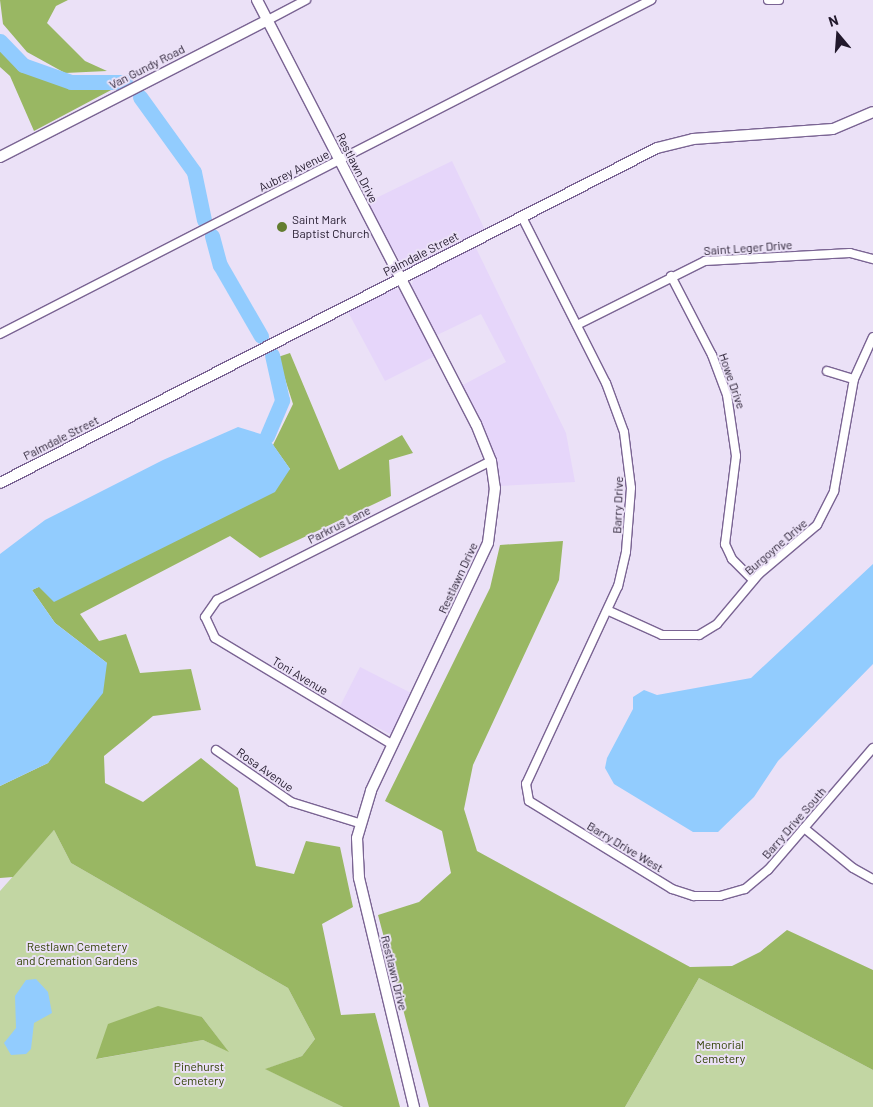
<!DOCTYPE html>
<html>
<head>
<meta charset="utf-8">
<style>
  body { margin:0 }
  #map { position:relative; width:873px; height:1107px; overflow:hidden; background:#ebe1f7; font-family:Barlow,sans-serif }
  div>[style] { position:absolute }
  [style*='--x'] { left:calc(var(--x)*1px); top:calc(var(--y)*1px); width:calc(var(--w)*1px); rotate:calc(var(--a)*1deg) }
  .built>* { inset:0; background:#e6d6fa; transform-origin:0 0 }
  .green>* { inset:0; background:#c2d6a3 }
  .forest>* { inset:0; background:#99b763 }
  .water>* { inset:0; background:#92ccfe }
  .river>* { height:15px; margin:-7.5px; padding:0 7.5px; transform-origin:7.5px; border-radius:7.5px; background:#92ccfe }
  .roads { filter:drop-shadow(1px 0 #7a6493) drop-shadow(-1px 0 #7a6493) drop-shadow(0 1px #7a6493) drop-shadow(0 -1px #7a6493) }
  .minor>* { height:8px; margin:-4px; padding:0 4px; transform-origin:4px; border-radius:4px; background:#fff }
  .tertiary>* { height:10px; margin:-5px; padding:0 5px; transform-origin:5px; border-radius:5px; background:#fff }
  .dots>* { width:14px; height:14px; translate:-50% -50%; box-sizing:border-box; border:2px solid #ebe1f7; border-radius:50% }
  span { translate:-50% -50%; white-space:nowrap; text-align:center; line-height:1.15; -webkit-text-stroke:4px #ebe1f7; paint-order:stroke }
  .street-label { font-size:12px; color:#22192c }
  .poi-label { font-size:12px; color:#22192c }
  .left { translate:0 -50%; text-align:left }
  .park-label { font-size:12px; color:#2f4000 }
  .north { position:absolute; left:813px; top:10px; width:50px; height:50px; -webkit-text-stroke:4px #ebe1f7; paint-order:stroke; rotate:342deg; font-size:14px; font-weight:700; line-height:20px; text-align:center; color:#22192c }
  .north::after { content:''; display:block; margin:auto; width:18px; height:22px; background:#22192c; clip-path:polygon(50% 0,100% 100%,50% 72%,0 100%) }
</style>
</head>
<body>
<div id="map">
  <div class="built">
    <div style="clip-path:polygon(452px 161px,485px 230px,409px 267px,403px 266px,366px 203px)"></div>
    <div style="clip-path:polygon(475px 246px,566px 433px,575px 482px,499px 486px,495px 458px,461px 386px,506px 362px,481px 314px,435px 336px,411px 287px,414px 278px)"></div>
    <div style="clip-path:polygon(392px 288px,401px 291px,435px 356px,385px 381px,347px 310px)"></div>
    <div style="left:360px;top:667px;width:59px;height:46px;rotate:27deg"></div>
  </div>
  <div class="green">
    <div style="clip-path:polygon(evenodd,54px 830px,71px 863px,288px 988px,315px 1039px,302px 1056px,266px 1069px,343px 1107px,0 1107px,0 891px,54px 830px,202px 1017px,228px 1051px,203px 1040px,97px 1059px,202px 1017px)"></div>
    <div style="clip-path:polygon(699px 978px,873px 1070px,873px 1107px,625px 1107px)"></div>
  </div>
  <div class="forest">
    <div style="clip-path:polygon(0 0,68px 0,56px 6px,47px 23px,85px 61px,107px 71px,65px 73px,27px 52px,3px 24px)"></div>
    <div style="clip-path:polygon(0 49px,20px 69px,71px 89px,113px 89px,34px 131px,10px 76px,0 67px)"></div>
    <div style="clip-path:polygon(290px 353px,339px 470px,402px 435px,413px 453px,389px 460px,391px 496px,260px 558px,230px 536px,80px 614px,99px 641px,126px 634px,140px 673px,191px 669px,201px 710px,153px 716px,104px 756px,105px 783px,143px 802px,201px 758px,238px 788px,256px 866px,294px 874px,306px 841px,340px 847px,353px 907px,322px 924px,341px 1015px,375px 1013px,400px 1107px,343px 1107px,265px 1069px,302px 1056px,315px 1039px,288px 988px,71px 863px,54px 830px,13px 877px,0 878px,0 786px,48px 763px,107px 663px,55px 623px,32px 590px,290px 469px,273px 445px,293px 404px,278px 357px)"></div>
    <div style="clip-path:polygon(563px 541px,559px 580px,473px 765px,464px 809px,477px 851px,690px 967px,732px 966px,760px 952px,787px 930px,873px 970px,873px 1070px,699px 978px,625px 1107px,429px 1107px,378px 915px,419px 902px,451px 873px,442px 831px,385px 801px,490px 588px,500px 545px)"></div>
    <div style="clip-path:polygon(158px 1006px,202px 1017px,229px 1052px,203px 1040px,96px 1059px,108px 1024px)"></div>
  </div>
  <div class="water">
    <div style="clip-path:polygon(238px 427px,267px 436px,290px 469px,275px 492px,54px 602px,39px 587px,32px 590px,55px 623px,107px 663px,103px 693px,48px 763px,0 786px,0 554px,45px 520px,163px 460px)"></div>
    <div style="clip-path:polygon(873px 564px,873px 664px,778px 761px,754px 797px,718px 832px,693px 832px,614px 784px,605px 768px,607px 758px,633px 709px,633px 697px,644px 690px,657px 695px,751px 678px)"></div>
    <div style="clip-path:polygon(36px 979px,48px 992px,52px 1013px,34px 1023px,31px 1049px,26px 1054px,11px 1055px,4px 1043px,16px 1028px,15px 996px,26px 980px)"></div>
  </div>
  <div class="river">
    <div style="--x:0;--y:41;--w:33;--a:46"></div>
    <div style="--x:23;--y:65;--w:51;--a:19.5"></div>
    <div style="--x:71;--y:82;--w:54;--a:0"></div>
    <div style="--x:140;--y:97;--w:92;--a:54.2"></div>
    <div style="--x:194;--y:172;--w:49;--a:78.2"></div>
    <div style="--x:212;--y:236;--w:30;--a:75"></div>
    <div style="--x:220;--y:265;--w:82;--a:60"></div>
    <div style="--x:267;--y:436;--w:39;--a:-67"></div>
    <div style="--x:282;--y:400;--w:46;--a:-102.5"></div>
  </div>
  <div class="roads">
    <div class="minor">
      <div style="--x:768;--y:0;--w:11;--a:0"></div>
      <div style="--x:268;--y:20;--w:43;--a:-27.8"></div>
      <div style="--x:522;--y:217;--w:186;--a:63.2"></div>
      <div style="--x:606;--y:383;--w:52;--a:69.8"></div>
      <div style="--x:624;--y:432;--w:56;--a:82.9"></div>
      <div style="--x:631;--y:488;--w:64;--a:94.5"></div>
      <div style="--x:626;--y:552;--w:35;--a:103"></div>
      <div style="--x:618;--y:586;--w:218;--a:114.9"></div>
      <div style="--x:526;--y:784;--w:17;--a:80"></div>
      <div style="--x:529;--y:801;--w:168;--a:31.6"></div>
      <div style="--x:672;--y:889;--w:23;--a:18"></div>
      <div style="--x:694;--y:896;--w:26;--a:0"></div>
      <div style="--x:720;--y:896;--w:26;--a:-16"></div>
      <div style="--x:745;--y:889;--w:30;--a:-40"></div>
      <div style="--x:768;--y:870;--w:161;--a:-49.3"></div>
      <div style="--x:671;--y:276;--w:89;--a:62.6"></div>
      <div style="--x:712;--y:355;--w:43;--a:69.4"></div>
      <div style="--x:727;--y:395;--w:62;--a:81.6"></div>
      <div style="--x:736;--y:456;--w:89;--a:97.1"></div>
      <div style="--x:725;--y:544;--w:17;--a:65"></div>
      <div style="--x:732;--y:559;--w:30;--a:45"></div>
      <div style="--x:577;--y:325;--w:143;--a:-26.6"></div>
      <div style="--x:705;--y:261;--w:145;--a:-3.2"></div>
      <div style="--x:850;--y:253;--w:24;--a:15"></div>
      <div style="--x:0;--y:334;--w:732;--a:-27.16"></div>
      <div style="--x:827;--y:371;--w:28;--a:17"></div>
      <div style="--x:609;--y:611;--w:58;--a:24.4"></div>
      <div style="--x:662;--y:635;--w:37;--a:0"></div>
      <div style="--x:699;--y:635;--w:21;--a:-31"></div>
      <div style="--x:717;--y:624;--w:65;--a:-50"></div>
      <div style="--x:759;--y:574;--w:76;--a:-40.2"></div>
      <div style="--x:817;--y:525;--w:38;--a:-63"></div>
      <div style="--x:834;--y:491;--w:114;--a:-79.9"></div>
      <div style="--x:854;--y:379;--w:46;--a:-65.7"></div>
      <div style="--x:393;--y:745;--w:208;--a:-149"></div>
      <div style="--x:215;--y:638;--w:23;--a:-115"></div>
      <div style="--x:205;--y:617;--w:21;--a:-55"></div>
      <div style="--x:217;--y:600;--w:307;--a:-26.9"></div>
      <div style="--x:216;--y:750;--w:91;--a:34.7"></div>
      <div style="--x:291;--y:802;--w:71;--a:17.2"></div>
      <div style="--x:804;--y:828;--w:63;--a:39.2"></div>
      <div style="--x:853;--y:868;--w:23;--a:29"></div>
    </div>
    <div class="tertiary">
      <div style="--x:257;--y:0;--w:477;--a:62.7"></div>
      <div style="--x:476;--y:424;--w:40;--a:68"></div>
      <div style="--x:491;--y:461;--w:27;--a:82"></div>
      <div style="--x:495;--y:488;--w:55;--a:97.3"></div>
      <div style="--x:488;--y:543;--w:274;--a:115.3"></div>
      <div style="--x:371;--y:791;--w:49;--a:106.6"></div>
      <div style="--x:357;--y:838;--w:40;--a:87.1"></div>
      <div style="--x:359;--y:878;--w:236;--a:76.5"></div>
      <div style="--x:0;--y:157;--w:301;--a:-27.1"></div>
      <div style="--x:0;--y:483;--w:737;--a:-27.02"></div>
      <div style="--x:657;--y:148;--w:37;--a:-14"></div>
      <div style="--x:693;--y:139;--w:140;--a:-4.1"></div>
      <div style="--x:833;--y:129;--w:43;--a:-23"></div>
    </div>
  </div>
  <div class="dots">
    <div style="left:282px;top:227px;background:#637d30"></div>
  </div>
  <div class="street-label">
    <span style="left:147px;top:67px;rotate:-27deg">Van Gundy Road</span>
    <span style="left:357px;top:168px;rotate:63deg">Restlawn Drive</span>
    <span style="left:294px;top:171px;rotate:-27deg">Aubrey Avenue</span>
    <span style="left:748px;top:248px;rotate:-4deg">Saint Leger Drive</span>
    <span style="left:421px;top:254px;rotate:-27deg">Palmdale Street</span>
    <span style="left:732px;top:381px;rotate:71deg">Howe Drive</span>
    <span style="left:61px;top:438px;rotate:-27deg">Palmdale Street</span>
    <span style="left:618px;top:505px;rotate:-88deg">Barry Drive</span>
    <span style="left:339px;top:525px;rotate:-27deg">Parkrus Lane</span>
    <span style="left:776px;top:547px;rotate:-41deg">Burgoyne Drive</span>
    <span style="left:458px;top:578px;rotate:-65deg">Restlawn Drive</span>
    <span style="left:300px;top:676px;rotate:31deg">Toni Avenue</span>
    <span style="left:265px;top:770px;rotate:35deg">Rosa Avenue</span>
    <span style="left:794px;top:823px;rotate:-49deg">Barry Drive South</span>
    <span style="left:625px;top:847px;rotate:31deg">Barry Drive West</span>
    <span style="left:394px;top:973px;rotate:76deg">Restlawn Drive</span>
  </div>
  <div class="poi-label">
    <span class="left" style="left:292px;top:227px">Saint Mark<br>Baptist Church</span>
  </div>
  <div class="park-label">
    <span style="left:77px;top:954px">Restlawn Cemetery<br>and Cremation Gardens</span>
    <span style="left:720px;top:1052px">Memorial<br>Cemetery</span>
    <span style="left:199px;top:1074px">Pinehurst<br>Cemetery</span>
  </div>
  <div class="north">N</div>
</div>
</body>
</html>
